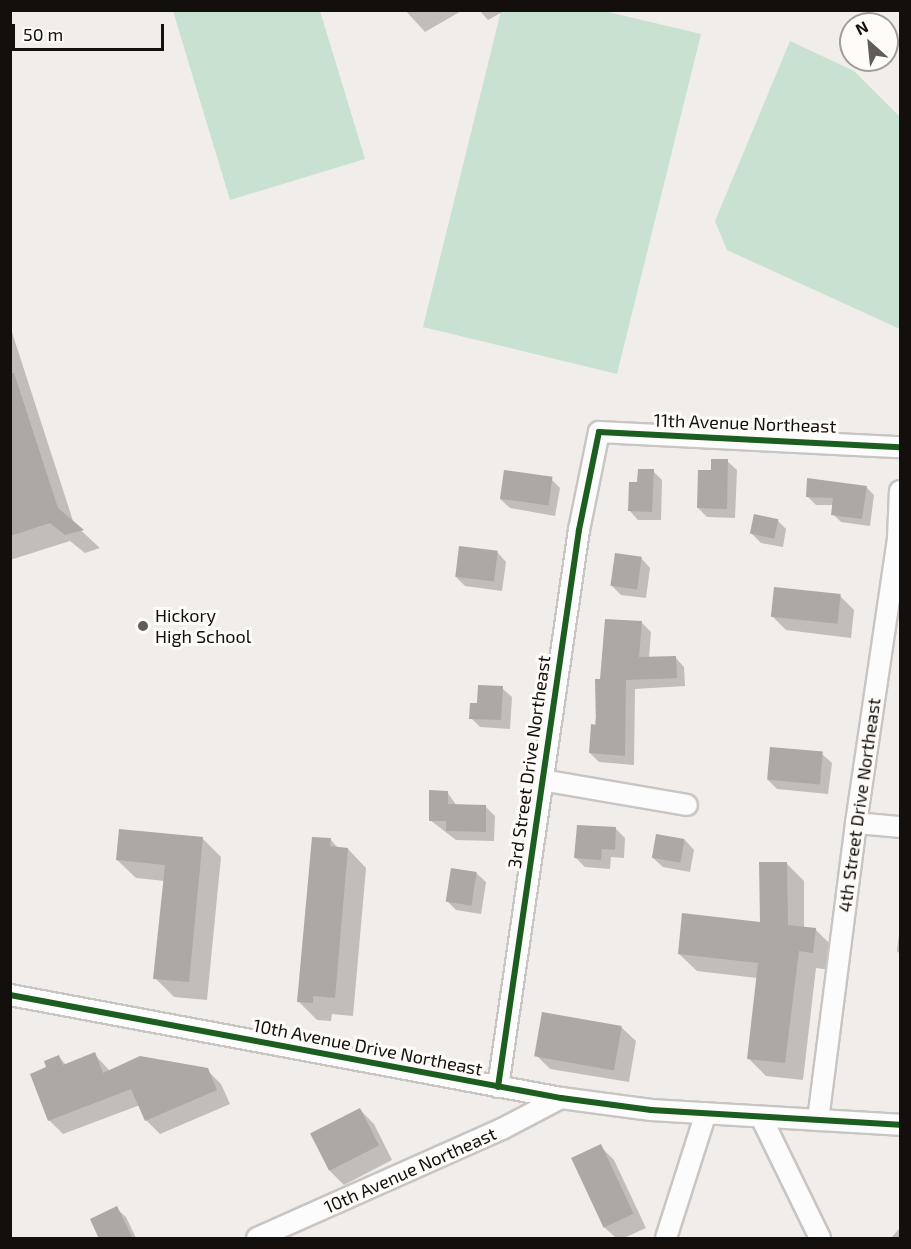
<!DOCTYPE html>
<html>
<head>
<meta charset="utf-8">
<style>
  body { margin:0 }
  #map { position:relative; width:911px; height:1249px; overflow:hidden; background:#f0edea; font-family:"Exo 2",sans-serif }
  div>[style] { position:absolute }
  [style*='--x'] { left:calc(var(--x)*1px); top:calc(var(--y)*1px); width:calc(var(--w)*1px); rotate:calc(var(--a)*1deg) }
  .green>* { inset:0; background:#c9e1d0 }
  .shadow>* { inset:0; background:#0003 }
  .building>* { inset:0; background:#aba8a6; transform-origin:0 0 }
  .roads { filter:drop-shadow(2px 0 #c8c5c3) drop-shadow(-2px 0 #c8c5c3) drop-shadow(0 2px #c8c5c3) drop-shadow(0 -2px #c8c5c3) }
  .minor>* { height:20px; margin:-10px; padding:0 10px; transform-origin:10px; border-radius:10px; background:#fdfcfc }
  .cycleway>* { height:6px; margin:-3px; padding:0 3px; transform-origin:3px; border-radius:3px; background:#1b5e20 }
  .dots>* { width:16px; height:16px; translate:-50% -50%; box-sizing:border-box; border:3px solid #fefbf8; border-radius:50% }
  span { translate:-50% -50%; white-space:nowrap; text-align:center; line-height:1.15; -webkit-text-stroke:6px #fefbf8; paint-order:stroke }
  .street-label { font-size:18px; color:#120f0d }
  .poi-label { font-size:18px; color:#120f0d }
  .left { translate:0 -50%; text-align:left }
  .frame { position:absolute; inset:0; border:12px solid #120f0d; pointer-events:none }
  .north { position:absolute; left:839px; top:12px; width:60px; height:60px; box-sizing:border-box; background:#fefbf8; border:2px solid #a09d9a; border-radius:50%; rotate:333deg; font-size:16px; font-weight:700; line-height:24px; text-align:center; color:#120f0d }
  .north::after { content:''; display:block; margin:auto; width:21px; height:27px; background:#605d5a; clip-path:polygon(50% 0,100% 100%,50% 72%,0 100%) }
  .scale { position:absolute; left:12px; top:24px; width:152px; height:27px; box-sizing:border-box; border:3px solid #120f0d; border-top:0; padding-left:8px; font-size:18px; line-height:21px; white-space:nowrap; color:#120f0d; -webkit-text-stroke:4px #fefbf8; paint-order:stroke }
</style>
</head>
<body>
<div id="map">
  <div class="green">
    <div style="clip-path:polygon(173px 11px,320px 11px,365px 159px,230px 200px)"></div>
    <div style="clip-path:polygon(501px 11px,604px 11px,701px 34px,617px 374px,423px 327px)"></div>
    <div style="clip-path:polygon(790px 41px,854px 71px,900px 117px,900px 329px,727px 250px,715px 221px)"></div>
  </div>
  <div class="shadow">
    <div style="clip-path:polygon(405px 10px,463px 10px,425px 32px)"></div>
    <div style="clip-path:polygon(479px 10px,506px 10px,488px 20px)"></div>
    <div style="clip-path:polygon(10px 326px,74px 524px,100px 548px,85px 553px,70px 541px,10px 560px)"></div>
    <div style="clip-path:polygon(727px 461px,737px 470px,735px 518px,707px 517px,698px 508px,712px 472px)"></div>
    <div style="clip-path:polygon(653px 471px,662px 480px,661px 520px,638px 520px,629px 510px,638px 484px)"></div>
    <div style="clip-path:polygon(551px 479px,560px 488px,555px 516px,510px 508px,500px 499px)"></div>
    <div style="clip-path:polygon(866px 487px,874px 495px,870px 526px,841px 522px,833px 514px,834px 505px,816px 505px,808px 497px)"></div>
    <div style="clip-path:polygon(777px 520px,786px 529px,783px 547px,761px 543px,752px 534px)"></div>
    <div style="clip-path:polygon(497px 552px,506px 562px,502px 591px,465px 586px,456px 577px)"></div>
    <div style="clip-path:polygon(641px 558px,650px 568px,646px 598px,621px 595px,612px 586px)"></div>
    <div style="clip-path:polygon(840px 596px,854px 610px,851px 638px,786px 630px,772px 616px)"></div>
    <div style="clip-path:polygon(641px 622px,651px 632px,649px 658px,675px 657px,684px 667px,685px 686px,635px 689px,634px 765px,599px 762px,590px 753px,602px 681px)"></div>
    <div style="clip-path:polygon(502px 688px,512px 697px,510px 729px,480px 727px,471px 718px,478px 705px)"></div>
    <div style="clip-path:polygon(822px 754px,832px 763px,828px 794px,777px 789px,768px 780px)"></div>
    <div style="clip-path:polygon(447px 792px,457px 806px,486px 807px,495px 816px,494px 841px,456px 840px,430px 820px)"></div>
    <div style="clip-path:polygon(616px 829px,625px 838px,624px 858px,611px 857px,610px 869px,585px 867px,576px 858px)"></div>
    <div style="clip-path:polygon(202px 838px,221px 857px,207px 1000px,174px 997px,155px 978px,165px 881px,136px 878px,117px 860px)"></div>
    <div style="clip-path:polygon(330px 839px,339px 849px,348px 849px,366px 868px,353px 1016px,332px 1014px,331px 1021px,317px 1020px,298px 1001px)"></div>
    <div style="clip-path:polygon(685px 840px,694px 850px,690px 872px,663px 867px,653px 858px)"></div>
    <div style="clip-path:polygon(786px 863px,804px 881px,804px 928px,815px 929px,833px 947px,830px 970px,816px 968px,803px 1080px,766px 1076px,748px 1058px,757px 978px,697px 971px,679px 954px,761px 923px)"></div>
    <div style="clip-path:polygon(476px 873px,486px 882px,481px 914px,456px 910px,447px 901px)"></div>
    <div style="clip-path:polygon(900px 925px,900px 954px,897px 951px)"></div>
    <div style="clip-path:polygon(621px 1027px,636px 1041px,629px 1082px,550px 1069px,536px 1055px)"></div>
    <div style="clip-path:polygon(94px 1054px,110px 1071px,207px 1070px,221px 1084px,230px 1104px,160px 1134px,146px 1120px,140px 1105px,63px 1134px,49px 1120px,48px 1068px,59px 1057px,66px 1065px)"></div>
    <div style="clip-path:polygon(360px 1110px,374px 1124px,392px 1160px,344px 1185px,330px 1171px)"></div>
    <div style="clip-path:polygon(600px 1146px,614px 1160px,646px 1228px,624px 1238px,616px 1238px,604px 1227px)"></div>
    <div style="clip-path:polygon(116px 1208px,126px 1217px,136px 1238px,101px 1238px)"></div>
    <div style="clip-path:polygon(900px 1228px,900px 1238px,891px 1238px)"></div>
  </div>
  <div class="building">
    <div style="clip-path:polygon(10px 373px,14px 373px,58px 508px,84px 530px,65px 535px,50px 523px,10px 536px)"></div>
    <div style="clip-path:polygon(711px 459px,728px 459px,727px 509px,697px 508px,698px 470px,711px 470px)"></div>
    <div style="clip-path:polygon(638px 469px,654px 469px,652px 512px,628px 511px,629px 482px,637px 482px)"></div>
    <div style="left:504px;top:470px;width:49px;height:29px;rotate:8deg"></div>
    <div style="clip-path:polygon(807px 478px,867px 486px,862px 519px,831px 515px,833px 498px,806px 497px)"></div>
    <div style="left:754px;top:514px;width:25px;height:20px;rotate:12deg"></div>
    <div style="left:459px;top:546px;width:39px;height:31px;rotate:7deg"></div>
    <div style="left:615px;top:553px;width:27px;height:33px;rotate:8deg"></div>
    <div style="left:774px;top:587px;width:67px;height:30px;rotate:6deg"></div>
    <div style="clip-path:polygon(605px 619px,642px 621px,639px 657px,676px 656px,677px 678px,626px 680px,625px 756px,589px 753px,591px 724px,596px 725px,595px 679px,600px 679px)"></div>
    <div style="clip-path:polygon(478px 685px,503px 686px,501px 720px,469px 719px,470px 703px,477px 703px)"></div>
    <div style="left:770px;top:747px;width:53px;height:33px;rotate:5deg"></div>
    <div style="clip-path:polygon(429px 790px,448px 791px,448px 804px,486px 805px,486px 832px,446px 831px,446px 821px,429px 821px)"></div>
    <div style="clip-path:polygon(577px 825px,616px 827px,615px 850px,602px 849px,601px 860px,574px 858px)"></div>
    <div style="clip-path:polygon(119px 829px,203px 837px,189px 982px,153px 979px,165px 865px,116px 860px)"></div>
    <div style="left:656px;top:834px;width:29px;height:24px;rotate:10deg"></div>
    <div style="clip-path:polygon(312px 837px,331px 838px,330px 846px,348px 848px,335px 998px,313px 996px,313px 1003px,297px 1002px)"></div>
    <div style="clip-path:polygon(759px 862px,787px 862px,788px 925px,816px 928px,813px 953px,799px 951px,785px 1063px,747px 1059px,758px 963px,678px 954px,682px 913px,760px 922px)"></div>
    <div style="left:451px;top:868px;width:26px;height:34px;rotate:9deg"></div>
    <div style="left:542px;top:1012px;width:81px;height:45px;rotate:10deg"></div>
    <div style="clip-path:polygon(95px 1052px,103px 1073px,140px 1056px,208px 1068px,217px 1090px,145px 1121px,131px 1089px,48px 1121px,30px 1074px,46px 1067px,44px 1061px,59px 1055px,63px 1065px)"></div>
    <div style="left:360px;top:1108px;width:42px;height:56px;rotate:63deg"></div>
    <div style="left:601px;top:1144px;width:77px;height:33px;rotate:65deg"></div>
    <div style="clip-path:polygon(117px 1206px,133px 1239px,99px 1239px,90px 1219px)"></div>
  </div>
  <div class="roads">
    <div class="minor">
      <div style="--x:542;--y:780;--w:147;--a:9.8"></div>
      <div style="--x:856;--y:823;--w:44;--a:5.2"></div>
      <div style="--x:10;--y:995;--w:561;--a:10.59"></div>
      <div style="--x:561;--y:1098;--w:91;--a:7.6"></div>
      <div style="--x:651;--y:1110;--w:249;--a:3.4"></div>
      <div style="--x:498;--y:1087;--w:563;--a:-81.73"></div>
      <div style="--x:579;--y:530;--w:100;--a:-78.5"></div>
      <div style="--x:599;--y:432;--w:301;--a:2.9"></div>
      <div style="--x:761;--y:1117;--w:135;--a:64"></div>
      <div style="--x:818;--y:1120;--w:299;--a:-82.7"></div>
      <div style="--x:856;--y:823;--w:288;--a:-81.6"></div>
      <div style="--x:898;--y:538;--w:47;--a:-87.6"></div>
      <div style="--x:257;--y:1238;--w:268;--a:-24"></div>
      <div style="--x:502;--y:1129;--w:67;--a:-27.7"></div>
      <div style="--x:666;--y:1238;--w:131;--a:-72.3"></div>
    </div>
  </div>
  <div class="cycleway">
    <div style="--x:10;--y:995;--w:561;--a:10.59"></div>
    <div style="--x:561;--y:1098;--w:91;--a:7.6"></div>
    <div style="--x:651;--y:1110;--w:249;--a:3.4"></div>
    <div style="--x:498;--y:1087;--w:563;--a:-81.73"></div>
    <div style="--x:579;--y:530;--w:100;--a:-78.5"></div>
    <div style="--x:599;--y:432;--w:301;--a:2.9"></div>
  </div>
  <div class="dots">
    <div style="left:143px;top:626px;background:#605d5a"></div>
  </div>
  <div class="street-label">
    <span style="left:745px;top:423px;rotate:2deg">11th Avenue Northeast</span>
    <span style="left:529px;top:762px;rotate:-82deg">3rd Street Drive Northeast</span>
    <span style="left:859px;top:805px;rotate:-82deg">4th Street Drive Northeast</span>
    <span style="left:368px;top:1047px;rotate:11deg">10th Avenue Drive Northeast</span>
    <span style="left:410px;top:1170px;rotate:-24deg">10th Avenue Northeast</span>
  </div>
  <div class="poi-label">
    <span class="left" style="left:155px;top:626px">Hickory<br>High School</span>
  </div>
  <div class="frame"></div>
  <div class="north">N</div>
  <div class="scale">50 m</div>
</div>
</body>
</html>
